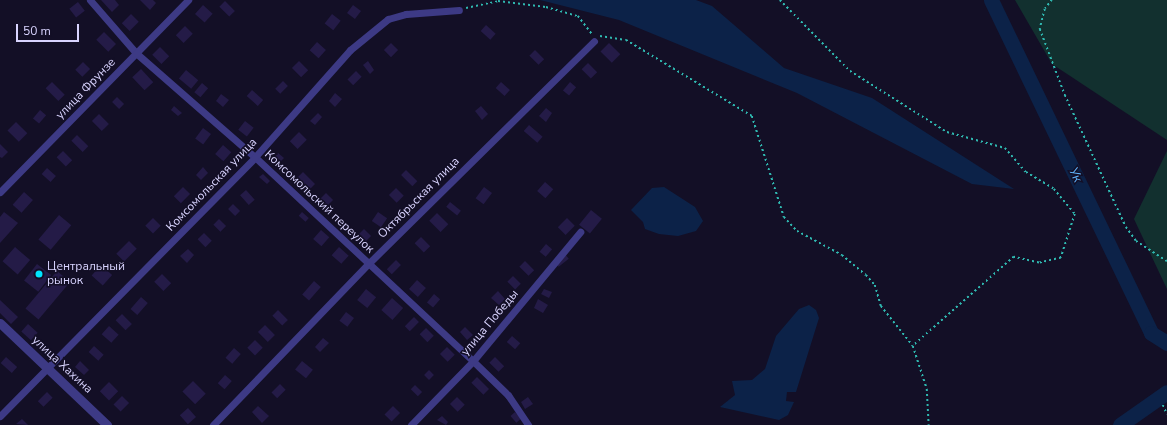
<!DOCTYPE html>
<html>
<head>
<meta charset="utf-8">
<style>
  body { margin:0 }
  #map { position:relative; width:1167px; height:425px; overflow:hidden; background:#130f26; font-family:"Nunito Sans",sans-serif }
  div>[style] { position:absolute }
  [style*='--x'] { left:calc(var(--x)*1px); top:calc(var(--y)*1px); width:calc(var(--w)*1px); rotate:calc(var(--a)*1deg) }
  .green>* { inset:0; background:#12302f }
  .water>* { inset:0; background:#0c2248 }
  .river>* { height:15px; margin:-7.5px; padding:0 7.5px; transform-origin:7.5px; border-radius:7.5px; background:#0c2248 }
  .building>* { inset:0; background:#241b47; transform-origin:0 0 }
  .path>* { height:1.5px; margin-top:-0.75px; transform-origin:0; background:repeating-linear-gradient(90deg,#2fb8b0 0 2px,transparent 0 5px) }
  .minor>* { height:7px; margin:-3.5px; padding:0 3.5px; transform-origin:3.5px; border-radius:3.5px; background:#3d3a85 }
  .tertiary>* { height:9px; margin:-4.5px; padding:0 4.5px; transform-origin:4.5px; border-radius:4.5px; background:#3d3a85 }
  .dots>* { width:11px; height:11px; translate:-50% -50%; box-sizing:border-box; border:2px solid #130f26; border-radius:50% }
  span { translate:-50% -50%; white-space:nowrap; text-align:center; line-height:1.15; -webkit-text-stroke:3px #130f26; paint-order:stroke }
  .street-label { font-size:12px; color:#d9d4ff }
  .poi-label { font-size:12px; color:#d9d4ff }
  .left { translate:0 -50%; text-align:left }
  .water-label { font-size:13px; color:#62b6ff; font-style:italic }
  .scale { position:absolute; left:16px; top:24px; width:63px; height:18px; box-sizing:border-box; border:2px solid #d9d4ff; border-top:0; padding-left:5px; font-size:12px; line-height:14px; white-space:nowrap; color:#d9d4ff; -webkit-text-stroke:3px #130f26; paint-order:stroke }
</style>
</head>
<body>
<div id="map">
  <div class="green">
    <div style="clip-path:polygon(1015px 0,1167px 0,1167px 140px,1052px 64px)"></div>
    <div style="clip-path:polygon(1167px 151px,1167px 289px,1134px 219px)"></div>
  </div>
  <div class="water">
    <div style="clip-path:polygon(540px 0,696px 0,712px 6px,784px 68px,872px 98px,1014px 189px,972px 184px,797px 93px,619px 20px)"></div>
    <div style="clip-path:polygon(664px 187px,695px 207px,703px 221px,696px 231px,678px 236px,659px 234px,645px 229px,643px 222px,631px 210px,652px 188px)"></div>
    <div style="clip-path:polygon(809px 305px,816px 310px,819px 318px,796px 392px,787px 392px,786px 401px,794px 402px,788px 415px,779px 420px,720px 407px,735px 395px,732px 381px,752px 380px,765px 369px,776px 336px,799px 309px)"></div>
  </div>
  <div class="river">
    <div style="--x:991;--y:0;--w:369;--a:64.3"></div>
    <div style="--x:1151;--y:333;--w:19;--a:32"></div>
    <div style="--x:1120;--y:425;--w:57;--a:-35.1"></div>
  </div>
  <div class="building">
    <div style="clip-path:polygon(101px 0,115px 0,119px 5px,112px 12px)"></div>
    <div style="clip-path:polygon(140px 0,153px 0,156px 3px,150px 10px)"></div>
    <div style="left:225px;top:1px;width:14px;height:8px;rotate:45deg"></div>
    <div style="left:78px;top:2px;width:11px;height:11px;rotate:52deg"></div>
    <div style="left:203px;top:5px;width:13px;height:12px;rotate:42deg"></div>
    <div style="left:353px;top:5px;width:10px;height:10px;rotate:37deg"></div>
    <div style="left:131px;top:14px;width:11px;height:13px;rotate:45deg"></div>
    <div style="left:332px;top:14px;width:11px;height:12px;rotate:38deg"></div>
    <div style="left:486px;top:25px;width:13px;height:8px;rotate:42deg"></div>
    <div style="left:185px;top:26px;width:11px;height:13px;rotate:45deg"></div>
    <div style="left:104px;top:32px;width:17px;height:11px;rotate:45deg"></div>
    <div style="left:317px;top:42px;width:12px;height:11px;rotate:42deg"></div>
    <div style="left:391px;top:43px;width:10px;height:10px;rotate:45deg"></div>
    <div style="left:609px;top:43px;width:16px;height:12px;rotate:45deg"></div>
    <div style="left:160px;top:47px;width:13px;height:11px;rotate:45deg"></div>
    <div style="left:535px;top:50px;width:13px;height:8px;rotate:45deg"></div>
    <div style="left:299px;top:61px;width:13px;height:10px;rotate:45deg"></div>
    <div style="clip-path:polygon(368px 61px,374px 70px,370px 74px,363px 65px)"></div>
    <div style="left:83px;top:62px;width:10px;height:11px;rotate:45deg"></div>
    <div style="left:588px;top:63px;width:13px;height:9px;rotate:45deg"></div>
    <div style="left:141px;top:69px;width:18px;height:12px;rotate:47deg"></div>
    <div style="left:186px;top:70px;width:16px;height:11px;rotate:40deg"></div>
    <div style="left:356px;top:71px;width:8px;height:12px;rotate:45deg"></div>
    <div style="left:283px;top:81px;width:7px;height:11px;rotate:45deg"></div>
    <div style="left:52px;top:82px;width:18px;height:9px;rotate:45deg"></div>
    <div style="left:501px;top:82px;width:12px;height:8px;rotate:42deg"></div>
    <div style="left:570px;top:82px;width:8px;height:11px;rotate:40deg"></div>
    <div style="left:202px;top:83px;width:8px;height:12px;rotate:40deg"></div>
    <div style="left:252px;top:90px;width:15px;height:8px;rotate:42deg"></div>
    <div style="clip-path:polygon(335px 93px,342px 99px,335px 107px,329px 101px)"></div>
    <div style="clip-path:polygon(221px 94px,229px 100px,223px 107px,216px 101px)"></div>
    <div style="left:117px;top:97px;width:10px;height:7px;rotate:45deg"></div>
    <div style="clip-path:polygon(174px 106px,182px 113px,178px 116px,171px 110px)"></div>
    <div style="clip-path:polygon(481px 106px,488px 114px,482px 120px,475px 111px)"></div>
    <div style="clip-path:polygon(546px 108px,552px 113px,546px 122px,539px 116px)"></div>
    <div style="left:40px;top:110px;width:8px;height:11px;rotate:40deg"></div>
    <div style="clip-path:polygon(318px 113px,322px 117px,315px 125px,310px 121px)"></div>
    <div style="left:99px;top:114px;width:14px;height:10px;rotate:45deg"></div>
    <div style="left:245px;top:121px;width:11px;height:11px;rotate:38deg"></div>
    <div style="left:16px;top:122px;width:16px;height:12px;rotate:45deg"></div>
    <div style="left:529px;top:125px;width:18px;height:8px;rotate:41deg"></div>
    <div style="left:203px;top:128px;width:10px;height:13px;rotate:37deg"></div>
    <div style="left:299px;top:132px;width:11px;height:13px;rotate:45deg"></div>
    <div style="left:77px;top:135px;width:16px;height:8px;rotate:45deg"></div>
    <div style="clip-path:polygon(0 144px,8px 152px,2px 158px,0 157px)"></div>
    <div style="left:223px;top:145px;width:11px;height:12px;rotate:41deg"></div>
    <div style="left:63px;top:151px;width:13px;height:9px;rotate:45deg"></div>
    <div style="clip-path:polygon(278px 153px,284px 158px,277px 165px,272px 161px)"></div>
    <div style="clip-path:polygon(203px 167px,208px 173px,201px 180px,196px 175px)"></div>
    <div style="left:47px;top:168px;width:12px;height:8px;rotate:42deg"></div>
    <div style="left:406px;top:170px;width:16px;height:7px;rotate:45deg"></div>
    <div style="left:303px;top:172px;width:17px;height:13px;rotate:45deg"></div>
    <div style="clip-path:polygon(263px 174px,270px 181px,267px 184px,259px 177px)"></div>
    <div style="left:545px;top:182px;width:11px;height:12px;rotate:41deg"></div>
    <div style="left:183px;top:187px;width:10px;height:13px;rotate:45deg"></div>
    <div style="left:484px;top:187px;width:10px;height:14px;rotate:37deg"></div>
    <div style="left:396px;top:188px;width:11px;height:10px;rotate:45deg"></div>
    <div style="left:246px;top:190px;width:13px;height:8px;rotate:48deg"></div>
    <div style="left:24px;top:192px;width:12px;height:17px;rotate:42deg"></div>
    <div style="left:326px;top:193px;width:10px;height:13px;rotate:45deg"></div>
    <div style="left:450px;top:202px;width:14px;height:6px;rotate:39deg"></div>
    <div style="left:233px;top:204px;width:10px;height:7px;rotate:45deg"></div>
    <div style="left:591px;top:210px;width:14px;height:19px;rotate:39deg"></div>
    <div style="clip-path:polygon(4px 212px,18px 223px,0 243px,0 217px)"></div>
    <div style="left:302px;top:212px;width:9px;height:5px;rotate:41deg"></div>
    <div style="left:378px;top:212px;width:11px;height:11px;rotate:34deg"></div>
    <div style="left:437px;top:213px;width:16px;height:11px;rotate:45deg"></div>
    <div style="left:59px;top:215px;width:16px;height:32px;rotate:40deg"></div>
    <div style="left:153px;top:218px;width:11px;height:11px;rotate:45deg"></div>
    <div style="left:567px;top:218px;width:11px;height:13px;rotate:45deg"></div>
    <div style="left:219px;top:219px;width:10px;height:8px;rotate:45deg"></div>
    <div style="left:364px;top:229px;width:10px;height:13px;rotate:45deg"></div>
    <div style="left:321px;top:230px;width:11px;height:12px;rotate:41deg"></div>
    <div style="left:204px;top:233px;width:11px;height:9px;rotate:45deg"></div>
    <div style="left:421px;top:237px;width:13px;height:9px;rotate:45deg"></div>
    <div style="left:129px;top:241px;width:11px;height:18px;rotate:45deg"></div>
    <div style="left:546px;top:244px;width:8px;height:10px;rotate:40deg"></div>
    <div style="left:15px;top:247px;width:20px;height:19px;rotate:41deg"></div>
    <div style="left:339px;top:247px;width:13px;height:11px;rotate:42deg"></div>
    <div style="clip-path:polygon(188px 249px,194px 255px,187px 263px,180px 256px)"></div>
    <div style="left:565px;top:254px;width:6px;height:13px;rotate:51deg"></div>
    <div style="left:396px;top:260px;width:7px;height:13px;rotate:45deg"></div>
    <div style="left:525px;top:261px;width:13px;height:8px;rotate:45deg"></div>
    <div style="left:37px;top:264px;width:18px;height:21px;rotate:38deg"></div>
    <div style="left:101px;top:265px;width:15px;height:14px;rotate:42deg"></div>
    <div style="left:57px;top:271px;width:17px;height:49px;rotate:40deg"></div>
    <div style="left:162px;top:274px;width:13px;height:11px;rotate:45deg"></div>
    <div style="left:513px;top:276px;width:11px;height:8px;rotate:45deg"></div>
    <div style="left:417px;top:280px;width:12px;height:12px;rotate:42deg"></div>
    <div style="left:314px;top:281px;width:9px;height:18px;rotate:41deg"></div>
    <div style="left:366px;top:289px;width:13px;height:14px;rotate:39deg"></div>
    <div style="clip-path:polygon(544px 289px,552px 292px,549px 298px,541px 294px)"></div>
    <div style="clip-path:polygon(498px 291px,505px 299px,499px 305px,491px 298px)"></div>
    <div style="left:434px;top:294px;width:8px;height:11px;rotate:40deg"></div>
    <div style="left:141px;top:297px;width:9px;height:16px;rotate:41deg"></div>
    <div style="left:392px;top:298px;width:15px;height:16px;rotate:42deg"></div>
    <div style="clip-path:polygon(538px 299px,548px 305px,543px 313px,534px 308px)"></div>
    <div style="clip-path:polygon(0 300px,18px 317px,11px 324px,0 313px)"></div>
    <div style="left:278px;top:310px;width:14px;height:8px;rotate:45deg"></div>
    <div style="left:346px;top:312px;width:10px;height:11px;rotate:37deg"></div>
    <div style="left:122px;top:314px;width:14px;height:9px;rotate:45deg"></div>
    <div style="left:414px;top:317px;width:7px;height:13px;rotate:45deg"></div>
    <div style="left:28px;top:324px;width:13px;height:10px;rotate:42deg"></div>
    <div style="left:265px;top:325px;width:14px;height:10px;rotate:45deg"></div>
    <div style="left:109px;top:326px;width:13px;height:11px;rotate:42deg"></div>
    <div style="clip-path:polygon(465px 327px,473px 335px,467px 340px,460px 332px)"></div>
    <div style="left:426px;top:328px;width:11px;height:9px;rotate:45deg"></div>
    <div style="left:512px;top:336px;width:11px;height:8px;rotate:41deg"></div>
    <div style="clip-path:polygon(323px 338px,329px 343px,320px 352px,315px 347px)"></div>
    <div style="left:255px;top:340px;width:11px;height:11px;rotate:45deg"></div>
    <div style="left:94px;top:346px;width:13px;height:8px;rotate:42deg"></div>
    <div style="left:447px;top:347px;width:11px;height:10px;rotate:45deg"></div>
    <div style="left:234px;top:348px;width:9px;height:13px;rotate:41deg"></div>
    <div style="left:6px;top:357px;width:15px;height:8px;rotate:42deg"></div>
    <div style="left:495px;top:357px;width:13px;height:8px;rotate:45deg"></div>
    <div style="clip-path:polygon(80px 361px,89px 370px,84px 375px,75px 367px)"></div>
    <div style="left:302px;top:361px;width:14px;height:11px;rotate:39deg"></div>
    <div style="left:429px;top:370px;width:7px;height:7px;rotate:45deg"></div>
    <div style="left:225px;top:375px;width:9px;height:11px;rotate:41deg"></div>
    <div style="left:477px;top:377px;width:17px;height:8px;rotate:45deg"></div>
    <div style="left:193px;top:381px;width:18px;height:15px;rotate:45deg"></div>
    <div style="left:109px;top:382px;width:13px;height:13px;rotate:45deg"></div>
    <div style="left:280px;top:384px;width:8px;height:12px;rotate:45deg"></div>
    <div style="left:415px;top:385px;width:10px;height:6px;rotate:45deg"></div>
    <div style="left:47px;top:392px;width:8px;height:13px;rotate:45deg"></div>
    <div style="left:122px;top:396px;width:10px;height:12px;rotate:45deg"></div>
    <div style="left:457px;top:397px;width:11px;height:10px;rotate:45deg"></div>
    <div style="clip-path:polygon(528px 397px,533px 404px,525px 409px,521px 402px)"></div>
    <div style="clip-path:polygon(258px 406px,269px 416px,262px 423px,252px 412px)"></div>
    <div style="left:393px;top:406px;width:10px;height:12px;rotate:45deg"></div>
    <div style="left:188px;top:408px;width:12px;height:11px;rotate:48deg"></div>
    <div style="left:515px;top:412px;width:9px;height:6px;rotate:49deg"></div>
    <div style="clip-path:polygon(442px 416px,448px 422px,446px 425px,437px 420px)"></div>
    <div style="clip-path:polygon(22px 419px,28px 425px,16px 424px)"></div>
  </div>
  <div class="path">
    <div style="--x:780;--y:0;--w:100;--a:45.4"></div>
    <div style="--x:850;--y:71;--w:115;--a:32.2"></div>
    <div style="--x:947;--y:132;--w:60;--a:15.4"></div>
    <div style="--x:1005;--y:148;--w:32;--a:49"></div>
    <div style="--x:1026;--y:172;--w:33;--a:31"></div>
    <div style="--x:1054;--y:189;--w:33;--a:50"></div>
    <div style="--x:1075;--y:214;--w:46;--a:107.7"></div>
    <div style="--x:1061;--y:258;--w:23;--a:167"></div>
    <div style="--x:1039;--y:263;--w:26;--a:-167"></div>
    <div style="--x:1014;--y:257;--w:135;--a:138.6"></div>
    <div style="--x:1052;--y:0;--w:11;--a:128"></div>
    <div style="--x:1045;--y:9;--w:21;--a:104"></div>
    <div style="--x:1040;--y:29;--w:71;--a:69.3"></div>
    <div style="--x:1065;--y:95;--w:145;--a:65.2"></div>
    <div style="--x:1126;--y:227;--w:17;--a:54"></div>
    <div style="--x:1136;--y:241;--w:37;--a:33"></div>
    <div style="--x:466;--y:8;--w:33;--a:-12"></div>
    <div style="--x:498;--y:1;--w:48;--a:7.1"></div>
    <div style="--x:546;--y:7;--w:33;--a:16"></div>
    <div style="--x:578;--y:16;--w:23;--a:52"></div>
    <div style="--x:600;--y:36;--w:26;--a:9"></div>
    <div style="--x:626;--y:40;--w:147;--a:31.1"></div>
    <div style="--x:752;--y:116;--w:106;--a:72.4"></div>
    <div style="--x:784;--y:217;--w:19;--a:47"></div>
    <div style="--x:797;--y:231;--w:51;--a:28.1"></div>
    <div style="--x:842;--y:255;--w:31;--a:40"></div>
    <div style="--x:866;--y:275;--w:13;--a:48"></div>
    <div style="--x:875;--y:285;--w:22;--a:74"></div>
    <div style="--x:881;--y:306;--w:51;--a:51.3"></div>
    <div style="--x:913;--y:346;--w:45;--a:72"></div>
    <div style="--x:927;--y:389;--w:36;--a:87"></div>
    <div style="--x:1163;--y:405;--w:10;--a:66"></div>
  </div>
  <div class="minor">
    <div style="--x:90;--y:0;--w:70;--a:49"></div>
    <div style="--x:136;--y:53;--w:158;--a:41.2"></div>
    <div style="--x:255;--y:157;--w:299;--a:43.1"></div>
    <div style="--x:473;--y:361;--w:49;--a:44.2"></div>
    <div style="--x:508;--y:395;--w:36;--a:56"></div>
    <div style="--x:0;--y:192;--w:269;--a:-45.6"></div>
    <div style="--x:0;--y:416;--w:363;--a:-45.4"></div>
    <div style="--x:255;--y:157;--w:143;--a:-48.4"></div>
    <div style="--x:350;--y:50;--w:49;--a:-39.2"></div>
    <div style="--x:388;--y:19;--w:19;--a:-16"></div>
    <div style="--x:406;--y:14;--w:53;--a:-4.3"></div>
    <div style="--x:213;--y:425;--w:225;--a:-46.1"></div>
    <div style="--x:369;--y:263;--w:316;--a:-44.6"></div>
    <div style="--x:411;--y:425;--w:89;--a:-45.9"></div>
    <div style="--x:473;--y:361;--w:168;--a:-50.3"></div>
  </div>
  <div class="tertiary">
    <div style="--x:0;--y:323;--w:148;--a:43.6"></div>
  </div>
  <div class="dots">
    <div style="left:39px;top:274px;background:#00e5ff"></div>
  </div>
  <div class="street-label">
    <span style="left:86px;top:89px;rotate:-46deg">улица Фрунзе</span>
    <span style="left:212px;top:185px;rotate:-46deg">Комсомольская улица</span>
    <span style="left:419px;top:198px;rotate:-45deg">Октябрьская улица</span>
    <span style="left:319px;top:202px;rotate:43deg">Комсомольский переулок</span>
    <span style="left:490px;top:323px;rotate:-50deg">улица Победы</span>
    <span style="left:62px;top:365px;rotate:43deg">улица Хахина</span>
  </div>
  <div class="poi-label">
    <span class="left" style="left:47px;top:274px">Центральный<br>рынок</span>
  </div>
  <div class="water-label">
    <span style="left:1075px;top:175px;rotate:64deg">Ук</span>
  </div>
  <div class="scale">50 m</div>
</div>
</body>
</html>
